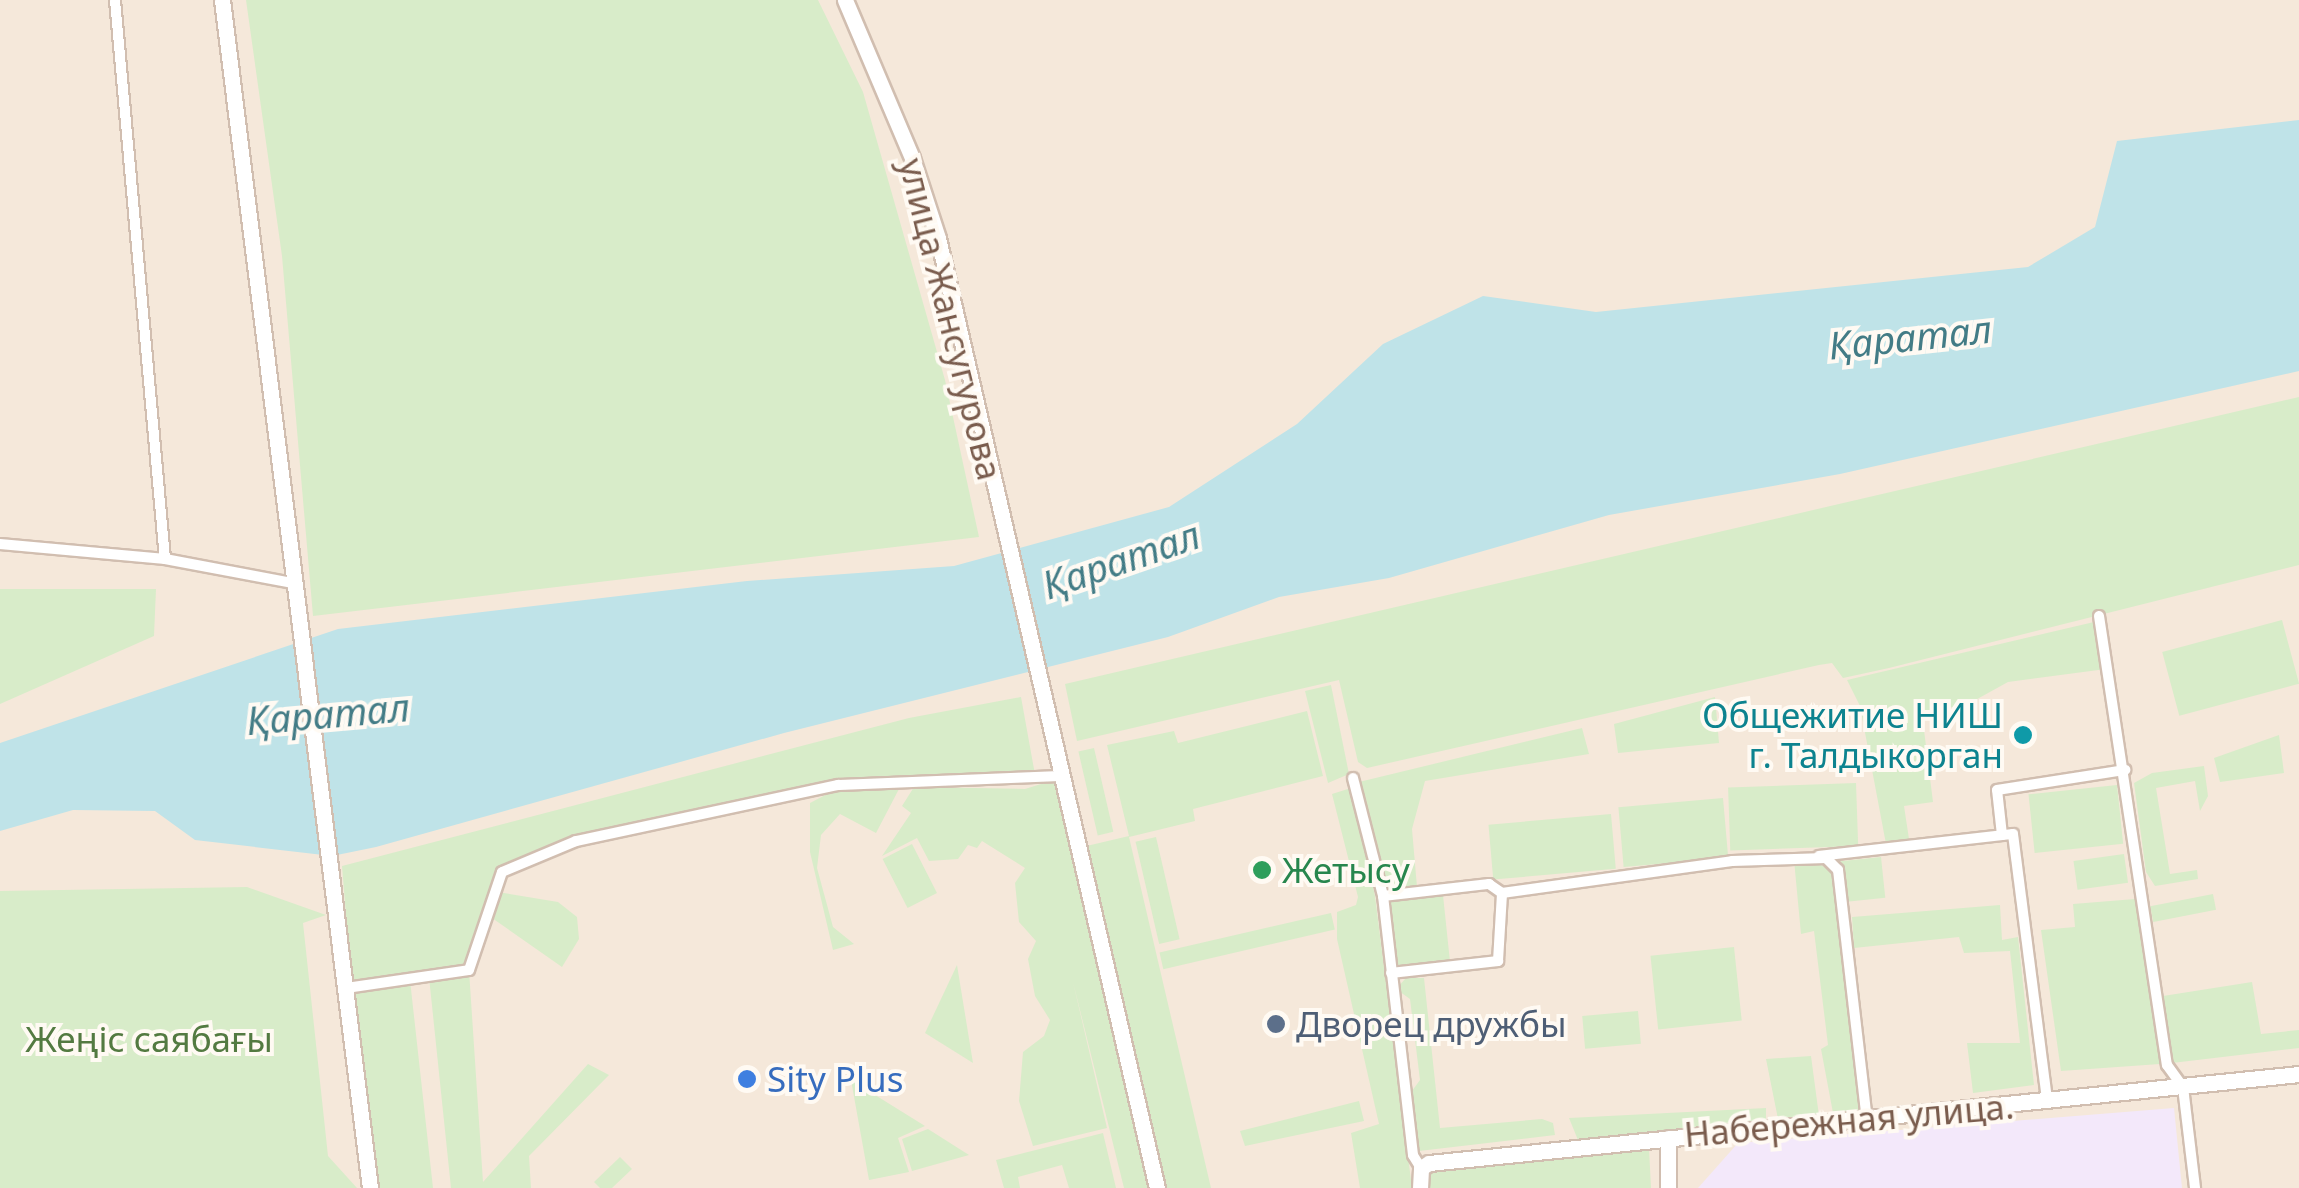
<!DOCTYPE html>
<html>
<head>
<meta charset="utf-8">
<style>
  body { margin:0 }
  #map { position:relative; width:2299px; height:1188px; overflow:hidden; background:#fdf6ec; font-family:"Noto Sans",sans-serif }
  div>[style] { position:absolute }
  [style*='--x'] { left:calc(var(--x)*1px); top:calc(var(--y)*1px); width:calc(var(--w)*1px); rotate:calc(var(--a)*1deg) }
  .residential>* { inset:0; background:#f5e8da; transform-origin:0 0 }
  .education>* { inset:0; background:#f3e8fa }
  .green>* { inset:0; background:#d8ecc9; transform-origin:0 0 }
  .water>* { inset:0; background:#bfe3e8 }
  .roads { filter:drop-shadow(2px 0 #d1beb0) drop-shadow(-2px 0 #d1beb0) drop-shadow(0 2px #d1beb0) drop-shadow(0 -2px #d1beb0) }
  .street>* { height:10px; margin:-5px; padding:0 5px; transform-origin:5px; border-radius:5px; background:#fff }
  .secondary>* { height:15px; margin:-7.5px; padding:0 7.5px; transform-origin:7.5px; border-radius:7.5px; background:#fff }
  .dots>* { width:28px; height:28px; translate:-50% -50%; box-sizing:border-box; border:5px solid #fffaf3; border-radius:50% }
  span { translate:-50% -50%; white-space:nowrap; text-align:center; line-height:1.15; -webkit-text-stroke:8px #fffaf3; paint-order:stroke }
  .street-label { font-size:35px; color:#7a5c4d }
  .culture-label { font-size:35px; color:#0d838f }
  .right { translate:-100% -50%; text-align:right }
  .leisure-label { font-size:35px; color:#27864d }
  .left { translate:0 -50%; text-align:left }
  .service-label { font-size:35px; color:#4e5e75 }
  .park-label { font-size:35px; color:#537a41 }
  .shop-label { font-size:35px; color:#366cbe }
  .water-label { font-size:38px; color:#437c86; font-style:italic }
</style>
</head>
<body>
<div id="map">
  <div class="residential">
    <div style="left:0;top:0;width:2299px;height:1188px"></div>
  </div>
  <div class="education">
    <div style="clip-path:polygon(2174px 1108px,2182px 1188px,1698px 1188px,1738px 1143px)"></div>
  </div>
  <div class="green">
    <div style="clip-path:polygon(246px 0,818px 0,863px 92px,945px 380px,979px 537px,313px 616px,282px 256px)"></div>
    <div style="clip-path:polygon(2299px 397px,2299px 565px,1889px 668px,1843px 678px,1832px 663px,1819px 665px,1367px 768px,1358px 762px,1339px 680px,1077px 741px,1065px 684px)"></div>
    <div style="clip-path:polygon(0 589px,156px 589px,154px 636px,0 704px)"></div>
    <div style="left:2282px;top:620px;width:66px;height:124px;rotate:75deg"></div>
    <div style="clip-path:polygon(2094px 622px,2106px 669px,2008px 682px,1970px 703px,1922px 714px,1933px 802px,1904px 806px,1909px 839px,1886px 844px,1860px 706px,1847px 680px)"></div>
    <div style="clip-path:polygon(1331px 685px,1349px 774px,1328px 783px,1305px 691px)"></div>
    <div style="clip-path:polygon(1021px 697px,1036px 780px,859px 784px,567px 845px,505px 870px,469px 970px,483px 1182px,588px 1064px,609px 1075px,529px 1156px,531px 1188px,451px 1188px,429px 977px,410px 980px,433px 1188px,370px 1188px,346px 988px,351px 976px,342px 866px,909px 718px)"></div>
    <div style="clip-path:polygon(1715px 697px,1719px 743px,1618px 753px,1614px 724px)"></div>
    <div style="clip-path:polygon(1307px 711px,1323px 776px,1193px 809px,1195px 821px,1129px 837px,1211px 1188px,1165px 1188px,1137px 1103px,1078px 848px,1129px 836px,1107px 745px,1174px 731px,1178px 743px)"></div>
    <div style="clip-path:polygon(1582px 728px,1589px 754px,1425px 781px,1412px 829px,1417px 887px,1388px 889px,1359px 782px)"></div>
    <div style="clip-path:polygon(2279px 735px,2284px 773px,2220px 782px,2214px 758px)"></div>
    <div style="left:1094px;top:748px;width:86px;height:16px;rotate:77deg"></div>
    <div style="clip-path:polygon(2204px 766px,2208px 796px,2200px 811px,2195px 781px,2156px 788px,2170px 874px,2197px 870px,2198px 879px,2155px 886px,2146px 872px,2134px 783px,2152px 773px)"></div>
    <div style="clip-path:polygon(1057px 779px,1152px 1188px,1124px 1188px,1073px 982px,1107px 1128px,1033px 1146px,1019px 1101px,1023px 1052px,1044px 1036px,1050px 1020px,1035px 996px,1028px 959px,1036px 941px,1019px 922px,1015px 883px,1025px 868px,982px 841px,977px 848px,968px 845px,958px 859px,929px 861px,917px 838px,882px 856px,911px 813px,902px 806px,914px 787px,1025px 789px)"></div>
    <div style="left:1856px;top:783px;width:63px;height:128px;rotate:88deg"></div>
    <div style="left:2117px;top:785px;width:59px;height:89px;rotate:84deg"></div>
    <div style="clip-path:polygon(1351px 788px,1375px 896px,1412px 1188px,1360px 1188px,1351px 1133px,1379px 1124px,1337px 939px,1337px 912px,1356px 905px,1358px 897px,1332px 794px)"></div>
    <div style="clip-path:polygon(899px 789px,876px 833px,840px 814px,821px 835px,817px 868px,833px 927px,854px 944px,833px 950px,810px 852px,810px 803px,831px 792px)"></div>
    <div style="left:1723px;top:798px;width:60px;height:105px;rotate:85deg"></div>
    <div style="left:1611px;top:814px;width:55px;height:123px;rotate:85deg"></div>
    <div style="left:1156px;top:837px;width:105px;height:21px;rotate:77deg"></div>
    <div style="left:912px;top:844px;width:55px;height:33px;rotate:63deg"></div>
    <div style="left:2124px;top:854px;width:29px;height:51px;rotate:82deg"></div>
    <div style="left:1881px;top:857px;width:41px;height:41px;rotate:84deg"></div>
    <div style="clip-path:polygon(1794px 860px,1820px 864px,1835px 875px,1862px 1111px,1833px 1113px,1821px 1049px,1828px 1045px,1814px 931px,1801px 934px)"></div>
    <div style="clip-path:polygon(247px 887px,326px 915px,303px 923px,328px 1156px,357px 1188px,0 1188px,0 891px)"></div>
    <div style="clip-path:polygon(498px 892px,558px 902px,577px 917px,579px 939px,562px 967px,492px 918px)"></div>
    <div style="left:2213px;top:894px;width:16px;height:64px;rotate:79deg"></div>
    <div style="left:1443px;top:895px;width:67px;height:55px;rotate:84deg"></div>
    <div style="clip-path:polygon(2135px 899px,2160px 1064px,2061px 1071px,2041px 930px,2075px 927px,2073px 904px)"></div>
    <div style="clip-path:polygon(2000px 905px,2002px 940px,2018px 937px,2034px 1085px,1973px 1093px,1967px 1043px,2020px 1043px,2010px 951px,1964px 953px,1959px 937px,1854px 948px,1852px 917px)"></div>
    <div style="left:1331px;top:913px;width:17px;height:176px;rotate:77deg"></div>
    <div style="left:1734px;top:947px;width:74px;height:84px;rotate:84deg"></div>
    <div style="clip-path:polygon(957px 965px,973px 1063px,925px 1033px)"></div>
    <div style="clip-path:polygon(1406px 978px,1424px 978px,1440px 1128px,1542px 1119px,1553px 1123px,1555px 1135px,1419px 1151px,1412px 1091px,1420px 1080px,1410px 999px,1396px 989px)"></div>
    <div style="clip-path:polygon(2252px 982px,2261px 1034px,2299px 1030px,2299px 1048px,2172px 1063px,2163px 996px)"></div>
    <div style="left:1638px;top:1011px;width:33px;height:56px;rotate:85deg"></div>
    <div style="clip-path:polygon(1811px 1056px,1819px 1116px,1778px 1119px,1766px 1059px)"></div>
    <div style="clip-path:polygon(851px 1080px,925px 1126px,898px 1138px,909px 1172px,869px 1180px)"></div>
    <div style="clip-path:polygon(1359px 1101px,1364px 1121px,1245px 1146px,1240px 1131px)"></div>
    <div style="clip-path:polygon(1766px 1108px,1766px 1122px,1578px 1140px,1569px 1118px)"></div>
    <div style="clip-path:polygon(928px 1129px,969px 1155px,912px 1171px,902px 1139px)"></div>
    <div style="clip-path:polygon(1103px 1133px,1116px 1188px,1069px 1188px,1062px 1165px,1018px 1177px,1020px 1188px,1004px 1188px,996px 1160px)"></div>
    <div style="clip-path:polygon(1649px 1148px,1651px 1188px,1420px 1188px,1421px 1168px,1500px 1154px)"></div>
    <div style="clip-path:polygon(620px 1157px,632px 1169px,612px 1188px,600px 1188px,594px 1182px)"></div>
  </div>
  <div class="water">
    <div style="clip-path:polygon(2299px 120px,2299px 371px,1840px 474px,1609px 515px,1389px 578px,1279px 597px,1168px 637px,784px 733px,376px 847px,332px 856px,195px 840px,155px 811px,73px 810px,0 831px,0 743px,338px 629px,747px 581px,954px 566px,1169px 507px,1297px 424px,1383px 344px,1483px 296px,1596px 312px,2028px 267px,2095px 227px,2117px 141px)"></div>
  </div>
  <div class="roads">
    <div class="street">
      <div style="--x:115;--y:0;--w:561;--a:84.89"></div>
      <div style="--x:0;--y:544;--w:166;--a:5.2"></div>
      <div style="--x:165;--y:559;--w:129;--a:10.7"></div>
      <div style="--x:2099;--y:616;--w:454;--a:81.4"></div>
      <div style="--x:2167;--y:1065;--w:27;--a:54"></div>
      <div style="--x:2183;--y:1087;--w:102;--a:83.2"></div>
      <div style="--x:1353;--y:778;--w:122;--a:75.7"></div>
      <div style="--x:2002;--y:835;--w:45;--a:-96.3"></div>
      <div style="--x:1997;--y:790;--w:130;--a:-8.9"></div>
      <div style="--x:1819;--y:856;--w:195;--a:-6.5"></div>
      <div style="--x:2013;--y:834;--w:269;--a:82.7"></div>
      <div style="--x:1391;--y:973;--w:108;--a:-6.4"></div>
      <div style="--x:1498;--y:961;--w:68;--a:-86.6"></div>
      <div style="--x:346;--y:988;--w:124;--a:-8.3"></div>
      <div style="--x:469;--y:970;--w:103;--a:-71.4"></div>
      <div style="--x:502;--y:872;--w:80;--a:-22.7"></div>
      <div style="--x:576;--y:841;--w:268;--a:-12.1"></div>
      <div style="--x:838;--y:785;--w:223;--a:-2.3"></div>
      <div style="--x:1421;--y:1168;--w:15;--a:-122"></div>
      <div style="--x:1413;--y:1155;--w:261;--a:-96.6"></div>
      <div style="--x:1383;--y:896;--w:107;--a:-6.5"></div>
      <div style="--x:1489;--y:884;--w:16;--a:35"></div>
      <div style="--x:1502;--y:893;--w:232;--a:-7.9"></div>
      <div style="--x:1732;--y:861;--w:94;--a:-1.8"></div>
      <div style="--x:1826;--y:858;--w:17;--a:45"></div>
      <div style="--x:1838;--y:870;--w:251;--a:83.4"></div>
    </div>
    <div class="secondary">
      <div style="--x:222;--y:0;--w:1197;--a:82.9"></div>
      <div style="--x:845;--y:0;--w:172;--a:67"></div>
      <div style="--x:912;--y:158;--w:84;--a:72"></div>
      <div style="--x:938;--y:238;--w:975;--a:77.02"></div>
      <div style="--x:1668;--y:1138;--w:50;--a:90"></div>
      <div style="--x:1420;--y:1188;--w:20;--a:-87"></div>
      <div style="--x:1421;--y:1168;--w:9;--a:-32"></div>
      <div style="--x:1429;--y:1163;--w:875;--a:-5.84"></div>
    </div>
  </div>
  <div class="dots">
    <div style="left:2023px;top:735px;background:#0f9aa8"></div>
    <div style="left:1262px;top:870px;background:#2e9e5b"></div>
    <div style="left:1276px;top:1024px;background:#5c6f8a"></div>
    <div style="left:747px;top:1079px;background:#3f7fe0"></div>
  </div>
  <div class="street-label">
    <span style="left:951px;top:319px;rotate:76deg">улица Жансугурова</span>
    <span style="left:1849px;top:1120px;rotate:-5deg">Набережная улица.</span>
  </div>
  <div class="culture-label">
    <span class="right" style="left:2003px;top:735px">Общежитие НИШ<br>г. Талдыкорган</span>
  </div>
  <div class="leisure-label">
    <span class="left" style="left:1282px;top:870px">Жетысу</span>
  </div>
  <div class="service-label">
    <span class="left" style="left:1296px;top:1024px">Дворец дружбы</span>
  </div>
  <div class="park-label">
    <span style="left:149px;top:1039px">Жеңіс саябағы</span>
  </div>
  <div class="shop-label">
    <span class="left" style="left:767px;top:1079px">Sity Plus</span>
  </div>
  <div class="water-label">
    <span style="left:1910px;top:337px;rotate:-6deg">Қаратал</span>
    <span style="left:1121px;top:560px;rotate:-19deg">Қаратал</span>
    <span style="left:328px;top:714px;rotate:-5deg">Қаратал</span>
  </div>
</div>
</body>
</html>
